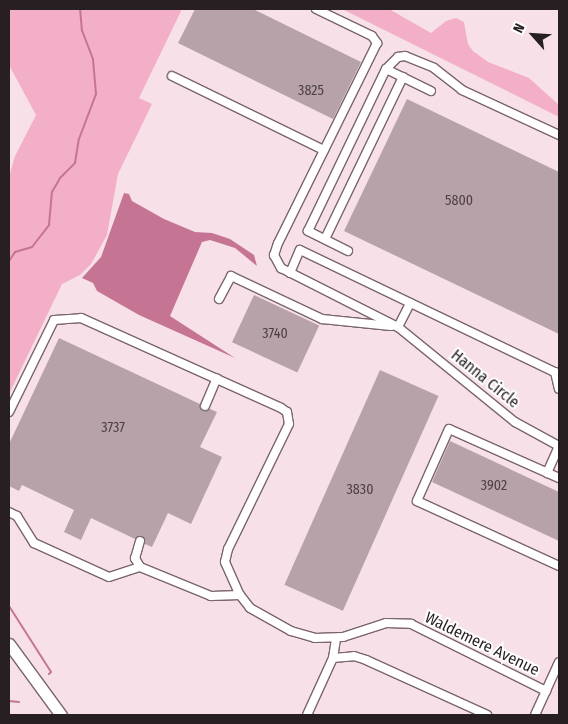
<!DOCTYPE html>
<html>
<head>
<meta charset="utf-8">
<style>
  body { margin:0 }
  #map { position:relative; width:568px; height:724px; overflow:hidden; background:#f8e0e8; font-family:"Fira Sans Condensed",sans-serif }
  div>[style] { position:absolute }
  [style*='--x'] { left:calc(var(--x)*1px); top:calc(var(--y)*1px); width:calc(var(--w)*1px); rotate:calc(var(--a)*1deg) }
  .green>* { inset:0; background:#f3afc7 }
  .water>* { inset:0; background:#c57593 }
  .stream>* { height:2px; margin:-1px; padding:0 1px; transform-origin:1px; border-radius:1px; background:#c57593 }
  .building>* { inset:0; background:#b8a2a9; transform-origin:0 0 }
  .roads { filter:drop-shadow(1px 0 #7a656c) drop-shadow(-1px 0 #7a656c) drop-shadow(0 1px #7a656c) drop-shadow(0 -1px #7a656c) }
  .minor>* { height:8px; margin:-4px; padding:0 4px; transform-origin:4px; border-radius:4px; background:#fff }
  .highway>* { height:11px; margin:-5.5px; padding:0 5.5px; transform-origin:5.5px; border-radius:5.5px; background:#fff }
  span { translate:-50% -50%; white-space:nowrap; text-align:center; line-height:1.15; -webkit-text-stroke:4px #fff; paint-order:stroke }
  .number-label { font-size:14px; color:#4b4043 }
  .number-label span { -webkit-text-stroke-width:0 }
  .street-label { font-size:16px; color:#271f21 }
  .frame { position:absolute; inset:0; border:10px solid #271f21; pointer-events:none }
  .north { position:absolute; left:508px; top:10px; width:50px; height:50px; -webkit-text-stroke:4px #fff; paint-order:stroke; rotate:296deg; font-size:14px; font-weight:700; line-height:20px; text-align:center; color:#271f21 }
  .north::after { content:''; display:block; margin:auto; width:18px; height:22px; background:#271f21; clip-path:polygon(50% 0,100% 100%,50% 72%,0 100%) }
</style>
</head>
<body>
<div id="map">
  <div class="green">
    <div style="clip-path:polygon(9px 9px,182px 9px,139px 98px,152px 104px,118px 174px,107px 235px,91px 264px,80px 275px,62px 284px,9px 394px,9px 177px,15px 156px,36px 115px,9px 65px)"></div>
    <div style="clip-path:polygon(342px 9px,389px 9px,431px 33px,446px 21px,456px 18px,464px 22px,468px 44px,473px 51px,488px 62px,529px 78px,559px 105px,559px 117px)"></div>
  </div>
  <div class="water">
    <div style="clip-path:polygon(124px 193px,129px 194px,132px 201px,164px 219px,195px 232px,212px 233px,230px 239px,254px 255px,257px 266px,235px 248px,210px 240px,202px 242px,170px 316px,235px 358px,139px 315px,97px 291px,93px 283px,82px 278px,101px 257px)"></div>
  </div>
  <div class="stream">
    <div style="--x:9;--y:261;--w:11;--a:-56"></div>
    <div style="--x:15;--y:252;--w:18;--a:-16"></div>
    <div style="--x:32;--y:247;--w:28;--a:-52"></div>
    <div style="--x:49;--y:225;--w:33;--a:-85"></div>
    <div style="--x:52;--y:192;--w:16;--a:-60"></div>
    <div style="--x:60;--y:178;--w:21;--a:-45"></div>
    <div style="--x:75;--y:163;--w:24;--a:-81"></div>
    <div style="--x:79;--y:139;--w:48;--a:-69.3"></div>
    <div style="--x:96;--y:94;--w:35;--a:-95"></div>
    <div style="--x:93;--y:59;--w:30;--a:-111"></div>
    <div style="--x:82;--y:31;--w:22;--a:-95"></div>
    <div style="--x:9;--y:606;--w:78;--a:57.5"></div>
    <div style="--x:51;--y:672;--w:3;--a:135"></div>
    <div style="--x:9;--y:701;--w:10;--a:6"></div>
  </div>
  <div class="building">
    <div style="clip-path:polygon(195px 9px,253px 9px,361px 62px,333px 119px,178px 43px)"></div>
    <div style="clip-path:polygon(407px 99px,559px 172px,559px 334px,344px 231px)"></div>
    <div style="left:254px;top:295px;width:72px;height:52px;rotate:25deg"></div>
    <div style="clip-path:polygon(59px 338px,200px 404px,202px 411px,210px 409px,217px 412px,200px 447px,222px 457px,191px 524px,168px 513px,152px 547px,145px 544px,142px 536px,135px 539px,91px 518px,81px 540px,64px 532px,74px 510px,22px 485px,19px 491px,9px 486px,9px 444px)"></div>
    <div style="left:380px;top:370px;width:64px;height:235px;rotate:24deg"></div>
    <div style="clip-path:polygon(450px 441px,559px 492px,559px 541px,432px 482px)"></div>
  </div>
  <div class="roads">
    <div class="minor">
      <div style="--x:316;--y:9;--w:62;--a:25.7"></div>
      <div style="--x:372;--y:36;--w:9;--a:54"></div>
      <div style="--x:377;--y:43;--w:223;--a:116.3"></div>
      <div style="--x:278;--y:243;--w:13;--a:108"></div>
      <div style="--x:274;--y:255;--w:15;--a:62"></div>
      <div style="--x:281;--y:268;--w:131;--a:26.8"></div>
      <div style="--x:398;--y:327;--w:151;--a:39.1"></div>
      <div style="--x:515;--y:422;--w:50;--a:28.6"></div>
      <div style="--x:386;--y:69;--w:50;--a:26.1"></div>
      <div style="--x:172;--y:76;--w:169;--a:26"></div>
      <div style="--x:325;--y:239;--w:180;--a:-64.3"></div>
      <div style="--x:348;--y:251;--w:45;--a:-153.4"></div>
      <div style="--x:308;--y:231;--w:180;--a:-64.3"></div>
      <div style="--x:386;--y:69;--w:17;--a:-45"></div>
      <div style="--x:398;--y:57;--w:7;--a:-8"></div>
      <div style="--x:405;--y:56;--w:31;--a:22"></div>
      <div style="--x:434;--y:68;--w:36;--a:38"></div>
      <div style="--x:462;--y:90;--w:107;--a:24.9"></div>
      <div style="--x:290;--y:273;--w:25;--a:-67"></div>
      <div style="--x:300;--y:250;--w:283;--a:25.6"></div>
      <div style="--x:555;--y:372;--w:17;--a:77"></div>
      <div style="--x:219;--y:299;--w:26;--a:-62"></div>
      <div style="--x:231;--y:276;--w:101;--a:25.3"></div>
      <div style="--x:322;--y:319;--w:69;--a:5.8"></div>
      <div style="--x:398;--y:327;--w:27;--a:-63"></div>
      <div style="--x:205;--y:406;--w:30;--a:-67"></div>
      <div style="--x:9;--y:412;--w:102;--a:-63.9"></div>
      <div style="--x:54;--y:320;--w:27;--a:-4"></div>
      <div style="--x:81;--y:318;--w:219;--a:24.2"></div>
      <div style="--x:281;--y:408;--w:7;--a:34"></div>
      <div style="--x:287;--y:412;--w:12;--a:81"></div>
      <div style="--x:289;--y:424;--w:139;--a:116"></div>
      <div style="--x:228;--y:549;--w:13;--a:103"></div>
      <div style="--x:225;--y:562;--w:36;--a:66"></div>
      <div style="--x:240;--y:595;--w:16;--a:52"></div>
      <div style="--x:250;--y:608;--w:47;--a:29.3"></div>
      <div style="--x:291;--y:631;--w:25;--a:16"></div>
      <div style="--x:315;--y:638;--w:28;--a:-2"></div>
      <div style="--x:343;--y:637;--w:45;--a:-18"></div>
      <div style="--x:386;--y:623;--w:25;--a:2"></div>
      <div style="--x:411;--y:624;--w:151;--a:26.4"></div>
      <div style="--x:547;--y:473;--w:30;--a:-66"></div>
      <div style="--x:559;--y:478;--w:120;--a:-156"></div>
      <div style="--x:449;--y:429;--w:79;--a:114"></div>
      <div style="--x:417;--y:501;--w:156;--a:24.6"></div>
      <div style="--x:9;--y:512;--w:9;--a:27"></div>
      <div style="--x:17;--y:516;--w:32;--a:58"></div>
      <div style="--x:34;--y:543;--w:82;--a:24.4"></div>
      <div style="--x:109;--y:577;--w:33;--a:-18"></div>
      <div style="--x:140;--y:541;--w:18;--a:106"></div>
      <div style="--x:135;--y:558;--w:10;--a:61"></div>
      <div style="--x:140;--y:567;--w:77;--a:22.2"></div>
      <div style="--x:211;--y:596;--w:29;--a:-2"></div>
      <div style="--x:333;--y:658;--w:21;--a:-5"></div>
      <div style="--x:354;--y:656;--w:13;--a:18"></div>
      <div style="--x:366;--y:660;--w:133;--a:24.4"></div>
      <div style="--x:307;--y:715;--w:63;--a:-65.5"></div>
      <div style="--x:333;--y:658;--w:20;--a:-81"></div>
      <div style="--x:535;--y:715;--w:58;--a:-65.6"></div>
    </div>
    <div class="highway">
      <div style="--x:9;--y:644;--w:88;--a:53.8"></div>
    </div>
  </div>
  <div class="number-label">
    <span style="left:311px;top:91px">3825</span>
    <span style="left:459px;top:201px">5800</span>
    <span style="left:275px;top:334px">3740</span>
    <span style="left:113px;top:428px">3737</span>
    <span style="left:494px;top:486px">3902</span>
    <span style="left:360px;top:490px">3830</span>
  </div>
  <div class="street-label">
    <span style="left:485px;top:379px;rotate:39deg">Hanna Circle</span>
    <span style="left:482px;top:644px;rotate:26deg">Waldemere Avenue</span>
  </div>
  <div class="frame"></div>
  <div class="north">N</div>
</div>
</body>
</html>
